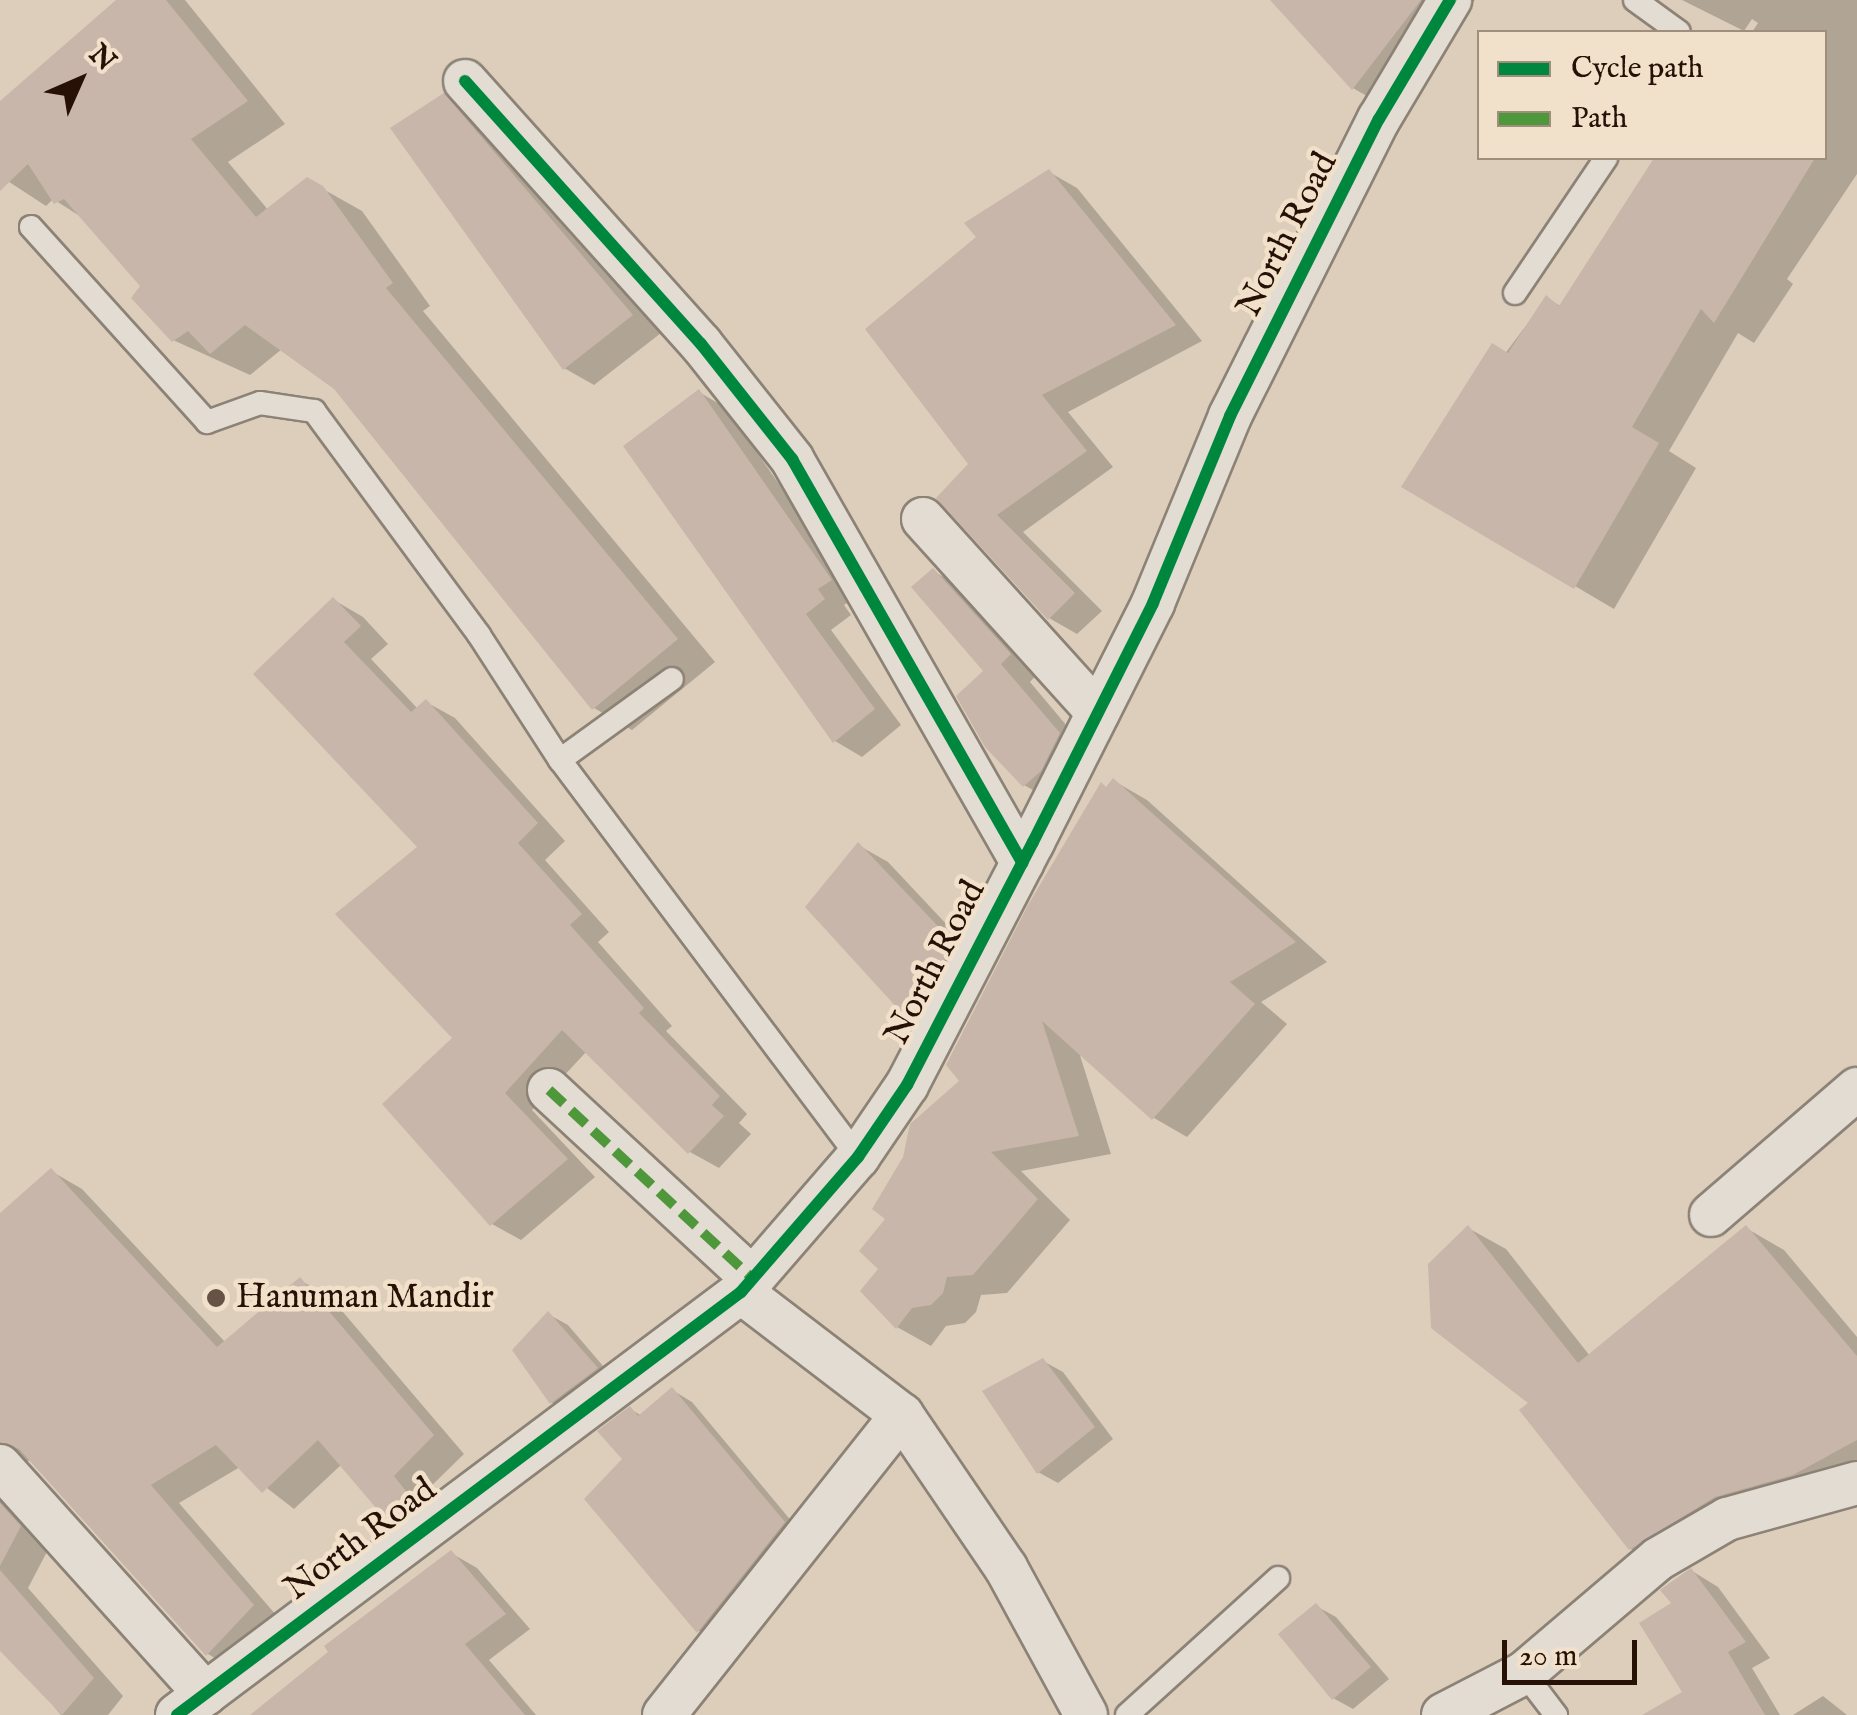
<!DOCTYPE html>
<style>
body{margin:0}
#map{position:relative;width:1857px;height:1715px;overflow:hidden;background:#dccebb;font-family:"IM FELL English",serif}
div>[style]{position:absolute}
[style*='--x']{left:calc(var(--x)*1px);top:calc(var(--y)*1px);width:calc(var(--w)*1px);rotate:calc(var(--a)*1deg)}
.shadow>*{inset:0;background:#0003}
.building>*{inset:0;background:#c7b6a9}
.roads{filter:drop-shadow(2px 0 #8c8276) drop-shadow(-2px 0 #8c8276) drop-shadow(0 2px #8c8276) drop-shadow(0 -2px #8c8276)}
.service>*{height:22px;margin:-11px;padding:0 11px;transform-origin:11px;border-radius:11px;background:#e3dcd3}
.minor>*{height:42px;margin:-21px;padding:0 21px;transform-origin:21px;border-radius:21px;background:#e3dcd3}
.quiet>*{height:10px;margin-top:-5px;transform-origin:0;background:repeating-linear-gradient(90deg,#4e973a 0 20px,transparent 0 30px)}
.cycleway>*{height:12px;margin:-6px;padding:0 6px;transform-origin:6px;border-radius:6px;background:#00873e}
.dots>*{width:28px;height:28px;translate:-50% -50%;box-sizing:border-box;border:5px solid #f1e1ca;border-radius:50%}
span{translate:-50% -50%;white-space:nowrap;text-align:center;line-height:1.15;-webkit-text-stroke:9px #f1e1ca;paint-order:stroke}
.street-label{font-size:35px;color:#271107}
.poi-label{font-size:35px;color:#271107}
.left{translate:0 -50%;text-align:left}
.legend{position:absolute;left:1477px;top:30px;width:350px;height:130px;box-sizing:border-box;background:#f1e1ca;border:2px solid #a08e7c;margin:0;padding:12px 18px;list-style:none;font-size:30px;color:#271107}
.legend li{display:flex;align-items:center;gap:20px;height:50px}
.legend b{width:50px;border:2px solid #a08e7c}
.north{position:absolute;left:30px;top:30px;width:100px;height:100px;-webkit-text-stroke:8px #f1e1ca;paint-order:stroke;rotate:45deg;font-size:28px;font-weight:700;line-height:40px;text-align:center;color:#271107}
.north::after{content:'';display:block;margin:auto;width:35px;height:45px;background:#271107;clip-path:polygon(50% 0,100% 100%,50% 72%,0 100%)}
.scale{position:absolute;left:1502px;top:1640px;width:135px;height:45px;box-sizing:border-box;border:5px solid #271107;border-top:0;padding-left:12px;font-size:30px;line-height:35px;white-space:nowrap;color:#271107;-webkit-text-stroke:8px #f1e1ca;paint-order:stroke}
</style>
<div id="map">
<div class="shadow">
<div style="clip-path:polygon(120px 0,185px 0,285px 124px,228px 162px,269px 211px,307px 180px,362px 211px,430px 306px,423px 311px,715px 662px,632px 730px,594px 708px,336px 387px,282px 349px,250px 375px,173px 340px,143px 286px,86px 220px,53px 199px,46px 206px,0 176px,0 104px)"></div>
<div style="clip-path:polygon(1273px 0,1475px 0,1389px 109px,1353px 88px)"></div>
<div style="clip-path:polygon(1682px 0,1857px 0,1857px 174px,1787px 279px,1793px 284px,1754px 343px,1738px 333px,1669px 451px,1696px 468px,1614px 609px,1405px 486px,1547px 298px,1562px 307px,1656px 158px,1824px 158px,1824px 32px,1752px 32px,1758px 23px,1752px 19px,1744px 31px)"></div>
<div style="clip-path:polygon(444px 96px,474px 114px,661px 333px,594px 385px,564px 368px,394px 129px)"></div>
<div style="clip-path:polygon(1049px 172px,1077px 188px,1202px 341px,1068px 412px,1113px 467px,1023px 532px,1102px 611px,1077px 634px,1049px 618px,939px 498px,972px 464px,979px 238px)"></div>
<div style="clip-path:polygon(699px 392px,726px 408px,857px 596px,844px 605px,851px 615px,831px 630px,901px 725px,862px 757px,835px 741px)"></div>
<div style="clip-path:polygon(933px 571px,963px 588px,1039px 672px,1030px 682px,1088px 751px,1054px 802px,1024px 785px,986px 671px)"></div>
<div style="clip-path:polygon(334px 600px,363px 617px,388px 644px,371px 659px,418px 709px,426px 702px,455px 718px,565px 841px,545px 860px,609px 932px,598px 942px,672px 1026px,666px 1031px,747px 1114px,739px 1123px,751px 1134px,719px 1168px,690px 1152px,587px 1051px,532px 1110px,595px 1177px,521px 1240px,492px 1224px,422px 1066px,456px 1038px,421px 847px,256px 674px)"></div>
<div style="clip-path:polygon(1114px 781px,1147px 800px,1327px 962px,1261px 1002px,1287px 1024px,1187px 1137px,1154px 1118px,1078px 1049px,1111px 1154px,1021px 1171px,1070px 1220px,1007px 1293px,981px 1295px,976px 1312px,965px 1323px,946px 1326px,931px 1346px,897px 1327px,881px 1269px,888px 1219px)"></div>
<div style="clip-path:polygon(858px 845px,888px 862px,981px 961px,942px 1037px,913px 1021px,809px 907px)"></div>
<div style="clip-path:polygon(51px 1171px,82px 1189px,226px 1343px,300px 1280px,331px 1298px,464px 1454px,423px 1494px,438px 1513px,416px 1532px,385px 1514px,342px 1464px,294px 1509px,240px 1467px,179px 1503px,283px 1623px,238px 1672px,208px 1654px,32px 1460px,15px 1464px,50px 1546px,28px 1588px,123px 1696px,108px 1715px,61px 1715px,0 1642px,0 1216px)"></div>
<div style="clip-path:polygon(1468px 1228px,1506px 1249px,1590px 1356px,1746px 1228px,1784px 1250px,1857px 1337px,1857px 1477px,1669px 1570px,1631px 1549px,1532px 1403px)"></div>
<div style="clip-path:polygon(548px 1314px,568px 1325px,615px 1380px,571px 1414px,551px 1402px)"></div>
<div style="clip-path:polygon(1043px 1361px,1063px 1372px,1113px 1439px,1058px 1483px,1038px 1472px)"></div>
<div style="clip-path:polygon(672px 1390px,692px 1402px,803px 1535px,718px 1642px,699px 1631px,588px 1499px,625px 1459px,630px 1409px,642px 1416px)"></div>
<div style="clip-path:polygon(451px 1553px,477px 1568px,530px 1629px,489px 1660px,536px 1715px,255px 1715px)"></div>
<div style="clip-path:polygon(1692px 1571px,1718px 1587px,1770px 1658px,1752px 1668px,1780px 1715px,1688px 1715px,1674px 1603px)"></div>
<div style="clip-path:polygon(1316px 1606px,1336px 1617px,1389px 1679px,1353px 1709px,1333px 1698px)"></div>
<div style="clip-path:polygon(1823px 1696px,1847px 1715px,1793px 1715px)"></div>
</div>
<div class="building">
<div style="clip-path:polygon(116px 0,166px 0,248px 101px,191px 139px,256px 217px,307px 177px,323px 186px,393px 283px,386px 288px,678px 639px,592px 710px,334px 389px,245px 325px,210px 354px,188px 331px,172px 342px,131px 298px,140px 286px,64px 199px,54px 204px,28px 164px,0 191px,0 101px)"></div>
<div style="clip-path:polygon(1270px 0,1421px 0,1352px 90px)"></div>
<div style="clip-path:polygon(444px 93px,633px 315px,563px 370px,390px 128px)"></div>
<div style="clip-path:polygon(1654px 158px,1815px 158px,1714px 323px,1701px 309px,1632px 427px,1659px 443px,1574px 589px,1401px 487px,1492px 343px,1508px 353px,1546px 295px,1559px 306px)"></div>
<div style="clip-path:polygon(1049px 169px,1176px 325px,1042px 395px,1087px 451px,997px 515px,1075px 593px,1048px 620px,936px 498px,968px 464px,865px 329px,976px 237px,964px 223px)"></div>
<div style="clip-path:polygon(699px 389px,832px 580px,818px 589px,825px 599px,806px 614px,875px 709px,833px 743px,623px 446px)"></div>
<div style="clip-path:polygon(933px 568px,1011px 654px,1001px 664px,1060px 733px,1041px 771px,1023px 787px,985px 747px,956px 696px,983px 671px,911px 587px)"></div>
<div style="clip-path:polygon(333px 597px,361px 626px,344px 642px,411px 712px,426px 699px,538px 823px,518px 843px,582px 914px,570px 925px,644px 1008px,639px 1013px,720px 1096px,712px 1105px,724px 1116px,688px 1154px,562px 1030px,505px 1093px,568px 1159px,490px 1226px,382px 1104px,452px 1038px,335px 914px,417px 847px,253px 674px)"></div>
<div style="clip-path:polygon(1113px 778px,1296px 942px,1230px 982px,1255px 1004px,1152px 1120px,1042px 1021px,1079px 1136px,991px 1152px,1038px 1199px,973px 1275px,947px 1277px,943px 1293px,931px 1305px,912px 1308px,896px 1329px,860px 1291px,878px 1269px,859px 1251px,885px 1219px,872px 1209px,903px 1157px,910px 1124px,959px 1081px,946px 1065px,1028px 905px,1101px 782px,1106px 787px)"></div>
<div style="clip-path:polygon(858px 842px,953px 942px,911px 1023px,805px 907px)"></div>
<div style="clip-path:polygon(51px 1168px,217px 1347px,300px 1277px,434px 1435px,394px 1476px,409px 1495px,383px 1516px,318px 1440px,262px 1493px,216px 1445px,151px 1485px,254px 1605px,206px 1656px,19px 1449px,0 1442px,0 1213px)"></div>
<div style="clip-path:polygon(1468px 1225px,1578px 1363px,1746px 1225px,1857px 1356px,1857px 1440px,1793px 1475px,1715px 1497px,1629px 1550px,1519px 1410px,1528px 1403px,1431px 1328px,1428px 1264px)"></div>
<div style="clip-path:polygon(548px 1311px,598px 1368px,550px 1404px,512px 1350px)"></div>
<div style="clip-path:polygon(1043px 1358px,1095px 1427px,1037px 1474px,982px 1391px)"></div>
<div style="clip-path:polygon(672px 1387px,785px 1522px,697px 1633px,584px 1499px,622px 1459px,597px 1431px,630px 1406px,638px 1416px)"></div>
<div style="clip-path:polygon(0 1503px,21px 1526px,0 1566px)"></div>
<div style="clip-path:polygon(451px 1550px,506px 1614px,465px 1644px,525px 1715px,250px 1715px,328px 1652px,324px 1646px)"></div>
<div style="clip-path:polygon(1691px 1568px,1746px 1642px,1728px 1652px,1765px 1715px,1642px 1715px,1682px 1692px,1639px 1623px,1671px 1603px,1660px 1590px)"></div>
<div style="clip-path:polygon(0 1570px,94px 1678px,62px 1715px,0 1651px)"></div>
<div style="clip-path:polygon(1316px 1603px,1371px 1667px,1332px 1700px,1278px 1634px)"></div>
</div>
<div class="roads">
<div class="service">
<div style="--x:1635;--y:0;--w:54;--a:36"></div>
<div style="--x:31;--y:227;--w:263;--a:47.9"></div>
<div style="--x:207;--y:422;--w:56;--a:-19.7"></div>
<div style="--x:260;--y:403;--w:55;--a:8.4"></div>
<div style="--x:314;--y:411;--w:278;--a:53.6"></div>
<div style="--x:479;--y:635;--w:149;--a:57.1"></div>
<div style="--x:560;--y:760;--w:496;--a:53.1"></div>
<div style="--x:1515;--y:293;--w:163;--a:-56"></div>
<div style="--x:560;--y:760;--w:138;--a:-35.9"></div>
<div style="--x:1524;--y:1673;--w:53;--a:52.7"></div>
<div style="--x:1127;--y:1715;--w:204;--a:-42.2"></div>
</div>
<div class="minor">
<div style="--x:465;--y:81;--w:353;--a:48.1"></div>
<div style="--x:701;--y:344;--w:147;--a:51.6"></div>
<div style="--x:792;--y:459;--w:465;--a:60.3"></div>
<div style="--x:923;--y:519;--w:261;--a:47.9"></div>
<div style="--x:549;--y:1090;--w:278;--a:42.8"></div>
<div style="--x:1711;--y:1215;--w:193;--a:-40.8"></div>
<div style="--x:741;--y:1292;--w:203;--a:37.4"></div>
<div style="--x:902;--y:1415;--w:185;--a:55.8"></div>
<div style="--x:1006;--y:1568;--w:167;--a:61.4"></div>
<div style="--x:0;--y:1466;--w:307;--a:48"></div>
<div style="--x:177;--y:1715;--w:705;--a:-36.87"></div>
<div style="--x:741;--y:1292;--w:179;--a:-49.1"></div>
<div style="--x:858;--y:1157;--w:87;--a:-55.8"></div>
<div style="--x:907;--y:1085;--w:274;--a:-62.6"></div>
<div style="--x:1033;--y:842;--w:267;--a:-63.3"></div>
<div style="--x:1153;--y:603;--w:202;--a:-67.6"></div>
<div style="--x:1230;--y:416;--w:332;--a:-63.4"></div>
<div style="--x:1379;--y:119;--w:139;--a:-59.2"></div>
<div style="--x:664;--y:1715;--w:383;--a:-51.6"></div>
<div style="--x:1443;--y:1715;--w:91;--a:-27.4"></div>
<div style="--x:1524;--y:1673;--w:176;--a:-40.4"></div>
<div style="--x:1658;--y:1559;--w:80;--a:-30.1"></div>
<div style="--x:1727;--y:1519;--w:135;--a:-15.5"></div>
</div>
</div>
<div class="quiet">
<div style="--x:549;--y:1090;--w:278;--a:42.8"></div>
</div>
<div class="cycleway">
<div style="--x:465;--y:81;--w:353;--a:48.1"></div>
<div style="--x:701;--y:344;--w:147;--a:51.6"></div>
<div style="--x:792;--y:459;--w:465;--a:60.3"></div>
<div style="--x:177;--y:1715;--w:705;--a:-36.87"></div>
<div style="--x:741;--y:1292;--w:179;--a:-49.1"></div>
<div style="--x:858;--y:1157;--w:87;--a:-55.8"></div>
<div style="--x:907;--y:1085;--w:274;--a:-62.6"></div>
<div style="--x:1033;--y:842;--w:267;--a:-63.3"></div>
<div style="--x:1153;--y:603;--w:202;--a:-67.6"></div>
<div style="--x:1230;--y:416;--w:332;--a:-63.4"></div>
<div style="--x:1379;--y:119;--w:139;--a:-59.2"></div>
</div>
<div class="dots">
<div style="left:216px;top:1298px;background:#665346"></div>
</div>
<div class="street-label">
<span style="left:1288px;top:235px;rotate:-63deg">North Road</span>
<span style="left:936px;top:963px;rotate:-63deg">North Road</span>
<span style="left:361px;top:1540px;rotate:-37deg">North Road</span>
</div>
<div class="poi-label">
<span class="left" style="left:236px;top:1298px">Hanuman Mandir</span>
</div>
<ul class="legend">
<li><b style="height:12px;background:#00873e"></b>Cycle path</li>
<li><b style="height:12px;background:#4e973a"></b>Path</li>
</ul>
<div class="north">N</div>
<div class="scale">20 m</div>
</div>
